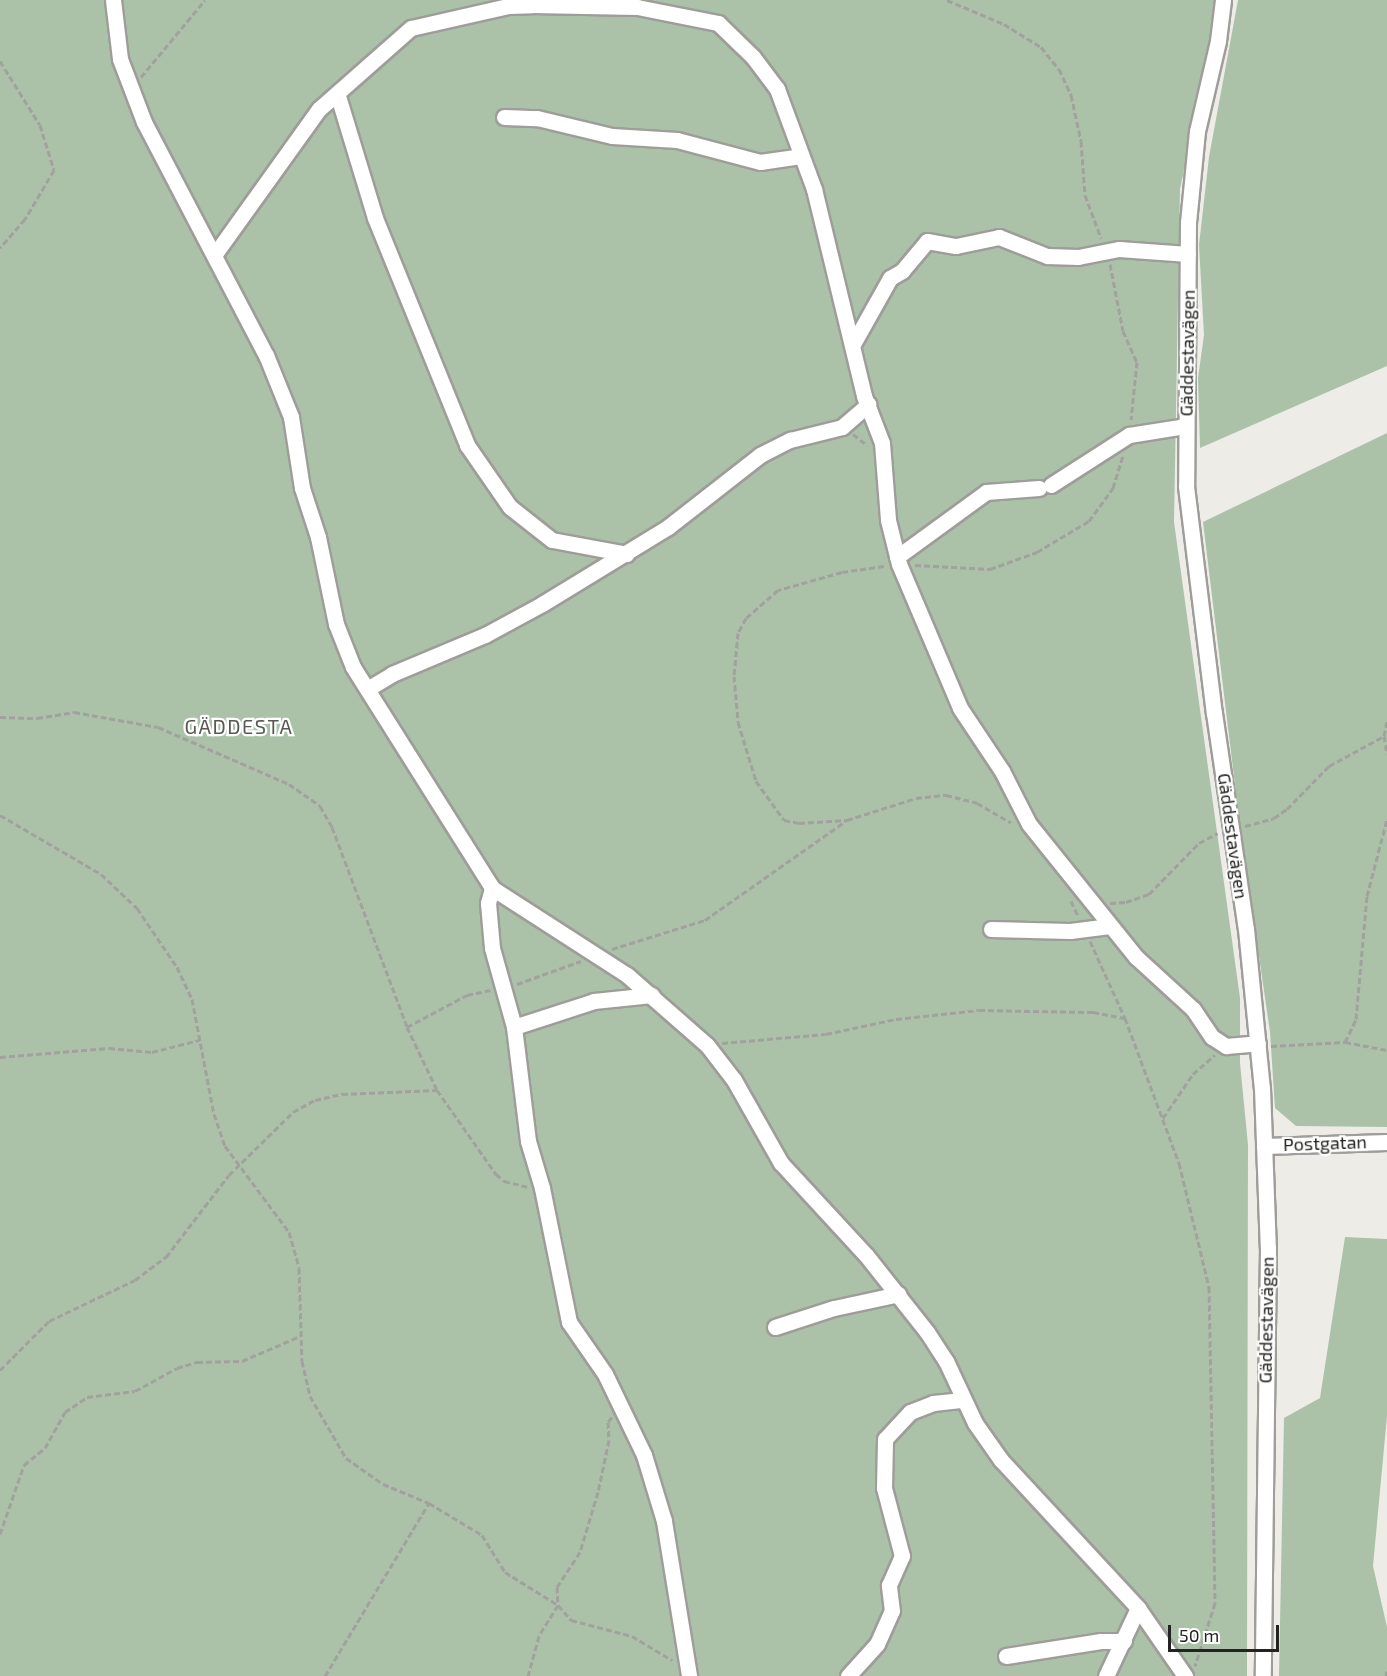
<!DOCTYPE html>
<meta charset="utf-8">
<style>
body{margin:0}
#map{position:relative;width:1387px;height:1676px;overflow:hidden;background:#edece7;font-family:"Exo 2",sans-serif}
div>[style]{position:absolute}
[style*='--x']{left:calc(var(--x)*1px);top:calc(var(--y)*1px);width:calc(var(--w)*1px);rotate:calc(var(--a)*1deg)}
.green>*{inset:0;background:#abc2a9}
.path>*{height:3px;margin-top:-1.5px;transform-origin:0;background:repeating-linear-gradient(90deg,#a1a19d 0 6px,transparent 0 9px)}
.roads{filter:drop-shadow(2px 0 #9e9d99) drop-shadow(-2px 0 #9e9d99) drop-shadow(0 2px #9e9d99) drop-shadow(0 -2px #9e9d99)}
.minor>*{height:15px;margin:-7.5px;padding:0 7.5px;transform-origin:7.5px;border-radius:7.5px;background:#fff}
span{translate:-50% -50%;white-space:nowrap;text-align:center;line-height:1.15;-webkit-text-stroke:4.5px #fff;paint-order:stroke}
.street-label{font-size:18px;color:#232321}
.neighbourhood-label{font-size:20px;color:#595854;letter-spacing:1.5px}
.scale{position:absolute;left:1168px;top:1625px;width:111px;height:27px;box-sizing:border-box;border:3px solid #232321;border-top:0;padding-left:8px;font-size:18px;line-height:21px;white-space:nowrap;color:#232321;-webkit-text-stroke:4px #fff;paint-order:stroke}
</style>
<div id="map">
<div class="green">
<div style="clip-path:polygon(0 0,1216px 0,1212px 39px,1180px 189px,1174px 522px,1240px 998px,1240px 1063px,1248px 1145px,1247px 1676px,0 1676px)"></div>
<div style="clip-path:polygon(1238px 0,1387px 0,1387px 366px,1200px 448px,1198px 378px,1204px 335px,1199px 245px,1209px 157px)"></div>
<div style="clip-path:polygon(1387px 433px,1387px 1127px,1296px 1126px,1275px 1108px,1270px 1032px,1240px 826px,1203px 522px)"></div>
<div style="clip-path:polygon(1345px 1237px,1387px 1239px,1387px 1416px,1373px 1566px,1387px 1627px,1387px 1676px,1279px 1676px,1284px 1418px,1320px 1398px)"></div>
</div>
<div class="path">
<div style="--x:947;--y:0;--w:62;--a:22.8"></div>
<div style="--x:1004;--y:24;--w:44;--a:31.9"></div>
<div style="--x:1041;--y:47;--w:28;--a:51"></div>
<div style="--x:1059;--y:69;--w:29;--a:65"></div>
<div style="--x:1071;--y:95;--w:47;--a:77.7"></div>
<div style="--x:1081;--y:141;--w:54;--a:85.8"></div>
<div style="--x:1085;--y:195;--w:46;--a:69.6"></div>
<div style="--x:0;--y:61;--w:75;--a:58"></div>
<div style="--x:40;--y:125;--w:47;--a:72.7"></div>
<div style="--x:54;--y:170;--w:57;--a:120.6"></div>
<div style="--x:25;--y:219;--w:38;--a:131"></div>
<div style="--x:141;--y:77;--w:100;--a:-50.3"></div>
<div style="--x:1110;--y:264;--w:68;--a:79"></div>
<div style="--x:1123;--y:331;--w:34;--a:66"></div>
<div style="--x:1137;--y:362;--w:58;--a:95.9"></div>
<div style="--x:853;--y:434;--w:18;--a:38"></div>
<div style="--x:915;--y:565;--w:75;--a:3.1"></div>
<div style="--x:990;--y:569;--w:50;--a:-19.9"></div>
<div style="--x:1037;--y:552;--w:61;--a:-30.8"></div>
<div style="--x:1089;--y:521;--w:41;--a:-54"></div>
<div style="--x:1113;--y:488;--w:34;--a:-73"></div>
<div style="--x:884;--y:566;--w:42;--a:171.9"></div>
<div style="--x:842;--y:572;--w:66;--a:164.3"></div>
<div style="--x:778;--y:590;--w:43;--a:138.8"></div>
<div style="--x:746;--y:618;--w:17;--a:118"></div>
<div style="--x:738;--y:633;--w:43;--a:95.3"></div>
<div style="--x:734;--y:676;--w:46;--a:85"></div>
<div style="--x:738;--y:722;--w:62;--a:73"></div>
<div style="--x:756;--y:781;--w:48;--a:54.3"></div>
<div style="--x:784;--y:820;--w:15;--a:11"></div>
<div style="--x:799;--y:823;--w:48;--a:-3.6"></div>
<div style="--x:847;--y:820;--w:72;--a:-17.7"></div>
<div style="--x:916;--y:798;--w:30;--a:-6"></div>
<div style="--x:946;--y:795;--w:32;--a:14"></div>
<div style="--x:977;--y:803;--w:39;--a:30"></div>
<div style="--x:0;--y:717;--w:37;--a:2"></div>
<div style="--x:37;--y:718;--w:37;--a:-9"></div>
<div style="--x:74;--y:712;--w:85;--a:10.1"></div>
<div style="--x:158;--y:727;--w:143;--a:23.5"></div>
<div style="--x:289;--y:784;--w:38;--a:35"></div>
<div style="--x:320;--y:806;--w:24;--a:60"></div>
<div style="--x:332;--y:827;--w:214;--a:69.4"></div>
<div style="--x:407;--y:1027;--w:70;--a:64.5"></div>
<div style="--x:437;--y:1090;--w:103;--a:54.9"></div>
<div style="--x:496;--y:1174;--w:11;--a:41"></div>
<div style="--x:504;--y:1181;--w:25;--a:14"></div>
<div style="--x:1384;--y:736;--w:18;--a:81"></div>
<div style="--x:0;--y:815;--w:117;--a:30.3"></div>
<div style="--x:101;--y:874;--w:50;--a:43.4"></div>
<div style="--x:137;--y:908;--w:71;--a:55.9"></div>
<div style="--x:177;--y:967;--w:35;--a:65"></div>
<div style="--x:192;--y:999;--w:117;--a:79.2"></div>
<div style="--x:214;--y:1114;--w:34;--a:71"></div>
<div style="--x:225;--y:1146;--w:107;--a:53.3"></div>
<div style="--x:289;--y:1232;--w:37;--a:74"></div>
<div style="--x:299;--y:1268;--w:93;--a:88.2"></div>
<div style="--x:302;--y:1361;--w:36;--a:77"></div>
<div style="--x:310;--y:1396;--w:72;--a:59.9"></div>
<div style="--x:346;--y:1458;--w:45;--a:35.1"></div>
<div style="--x:383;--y:1484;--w:50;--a:22.4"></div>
<div style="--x:429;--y:1503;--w:62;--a:31.1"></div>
<div style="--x:482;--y:1535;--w:44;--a:58.1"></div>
<div style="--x:505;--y:1572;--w:62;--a:31.9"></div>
<div style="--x:558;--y:1605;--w:36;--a:122"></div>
<div style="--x:539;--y:1636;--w:41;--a:105.4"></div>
<div style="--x:1245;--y:826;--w:30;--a:-15"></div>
<div style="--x:1274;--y:818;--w:16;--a:-35"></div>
<div style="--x:1287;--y:809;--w:60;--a:-45.7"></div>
<div style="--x:1329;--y:766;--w:63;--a:-28.6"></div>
<div style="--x:1384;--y:736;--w:15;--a:-79"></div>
<div style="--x:1071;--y:901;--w:17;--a:65"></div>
<div style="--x:1110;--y:903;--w:16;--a:-4"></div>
<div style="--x:1126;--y:902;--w:24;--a:-19"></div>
<div style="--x:1149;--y:894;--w:71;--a:-45.6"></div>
<div style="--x:1199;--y:843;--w:21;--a:-28"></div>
<div style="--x:1090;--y:941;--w:85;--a:65.6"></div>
<div style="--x:1125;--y:1018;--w:155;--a:69.6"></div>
<div style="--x:1179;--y:1163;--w:128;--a:76.4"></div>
<div style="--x:1209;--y:1287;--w:316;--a:88.9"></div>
<div style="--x:1215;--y:1603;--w:66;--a:107.6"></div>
<div style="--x:612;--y:949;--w:97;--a:-17.3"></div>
<div style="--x:705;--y:920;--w:172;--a:-35.1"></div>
<div style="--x:517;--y:984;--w:68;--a:-19.8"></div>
<div style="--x:407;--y:1027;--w:68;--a:-28.1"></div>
<div style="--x:467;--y:995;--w:24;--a:-12"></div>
<div style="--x:1345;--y:1042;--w:25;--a:-64"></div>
<div style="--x:1356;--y:1019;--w:123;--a:-84.9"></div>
<div style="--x:1367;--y:896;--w:80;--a:-75.4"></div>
<div style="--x:722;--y:1043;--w:104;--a:-4.9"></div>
<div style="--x:826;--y:1034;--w:72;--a:-12.1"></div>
<div style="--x:896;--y:1019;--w:83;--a:-6.2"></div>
<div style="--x:979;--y:1010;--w:114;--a:1"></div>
<div style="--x:1093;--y:1012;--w:33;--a:11"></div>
<div style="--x:1271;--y:1046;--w:74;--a:-3.1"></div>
<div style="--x:1345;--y:1042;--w:43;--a:10.8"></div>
<div style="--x:0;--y:1057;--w:109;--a:-4.7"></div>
<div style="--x:109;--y:1048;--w:43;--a:5.3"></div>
<div style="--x:152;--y:1052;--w:49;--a:-14.3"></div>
<div style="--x:1163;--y:1118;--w:53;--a:-55.7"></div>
<div style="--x:1193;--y:1074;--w:29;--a:-41"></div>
<div style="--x:0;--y:1370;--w:69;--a:-45"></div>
<div style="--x:49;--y:1321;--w:95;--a:-25.5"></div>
<div style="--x:135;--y:1280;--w:39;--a:-37"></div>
<div style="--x:166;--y:1257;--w:103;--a:-52.5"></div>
<div style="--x:229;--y:1175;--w:90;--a:-44.5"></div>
<div style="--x:293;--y:1112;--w:25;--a:-29"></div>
<div style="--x:315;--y:1100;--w:28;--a:-13"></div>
<div style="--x:342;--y:1094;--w:95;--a:-2.4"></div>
<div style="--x:612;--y:1417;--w:6;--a:129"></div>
<div style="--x:608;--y:1422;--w:18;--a:87"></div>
<div style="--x:609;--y:1440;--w:53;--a:101.9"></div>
<div style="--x:598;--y:1492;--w:63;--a:106.7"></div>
<div style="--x:580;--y:1552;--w:42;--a:123.3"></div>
<div style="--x:557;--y:1587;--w:18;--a:87"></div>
<div style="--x:558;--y:1605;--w:20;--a:49"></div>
<div style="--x:571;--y:1620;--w:63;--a:14.7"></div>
<div style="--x:632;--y:1636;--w:47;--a:31"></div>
<div style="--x:0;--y:1534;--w:73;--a:-70.8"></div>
<div style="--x:24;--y:1465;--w:27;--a:-39"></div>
<div style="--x:45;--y:1448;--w:41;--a:-60.9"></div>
<div style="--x:65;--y:1412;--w:27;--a:-34"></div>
<div style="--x:87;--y:1397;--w:48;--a:-7.1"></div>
<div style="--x:135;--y:1391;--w:48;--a:-28.7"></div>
<div style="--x:177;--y:1368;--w:21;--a:-17"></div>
<div style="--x:197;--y:1362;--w:45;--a:-1.3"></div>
<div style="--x:242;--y:1361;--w:63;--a:-23.3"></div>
<div style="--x:325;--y:1676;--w:202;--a:-59"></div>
<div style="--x:1386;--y:1676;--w:5;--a:-79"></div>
</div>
<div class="roads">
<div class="minor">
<div style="--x:113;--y:0;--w:59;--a:83.2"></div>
<div style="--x:120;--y:59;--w:67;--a:69.1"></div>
<div style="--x:144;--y:122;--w:263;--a:62.4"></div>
<div style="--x:266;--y:355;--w:67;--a:68"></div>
<div style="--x:291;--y:417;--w:72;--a:81.2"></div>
<div style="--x:302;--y:488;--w:52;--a:71.9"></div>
<div style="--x:318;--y:537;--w:89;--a:78.3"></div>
<div style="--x:336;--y:624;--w:46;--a:68.4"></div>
<div style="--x:353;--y:667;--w:261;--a:57.8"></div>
<div style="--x:492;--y:888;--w:161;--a:32.8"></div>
<div style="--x:627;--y:975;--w:106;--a:41.2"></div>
<div style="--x:707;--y:1045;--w:44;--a:52.4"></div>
<div style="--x:734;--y:1080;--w:95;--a:60.5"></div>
<div style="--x:781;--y:1163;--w:125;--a:47.3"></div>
<div style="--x:866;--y:1255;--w:98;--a:51.6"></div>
<div style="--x:927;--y:1332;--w:35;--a:57"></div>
<div style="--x:946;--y:1361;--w:68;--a:64.9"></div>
<div style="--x:975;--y:1423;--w:45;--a:54.9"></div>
<div style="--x:1001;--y:1460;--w:202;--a:47.2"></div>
<div style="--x:1138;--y:1608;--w:83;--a:55.3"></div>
<div style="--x:1223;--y:0;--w:41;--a:97"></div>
<div style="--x:1218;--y:41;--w:92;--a:103.1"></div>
<div style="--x:1197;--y:131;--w:91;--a:95.6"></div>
<div style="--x:1188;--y:222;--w:264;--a:90.4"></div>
<div style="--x:1186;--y:486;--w:229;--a:83"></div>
<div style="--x:1214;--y:713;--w:218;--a:81.6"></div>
<div style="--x:1246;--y:929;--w:160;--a:84.3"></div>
<div style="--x:1262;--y:1088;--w:160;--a:87.9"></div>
<div style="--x:1268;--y:1248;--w:428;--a:90.7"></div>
<div style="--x:338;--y:96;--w:127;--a:73.1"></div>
<div style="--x:375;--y:218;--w:245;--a:67.9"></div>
<div style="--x:467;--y:445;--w:75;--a:55.3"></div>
<div style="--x:510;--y:507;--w:53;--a:38.2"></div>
<div style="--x:552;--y:540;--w:76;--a:10.6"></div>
<div style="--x:504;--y:117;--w:33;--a:2"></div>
<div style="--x:537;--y:118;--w:77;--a:13.5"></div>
<div style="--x:612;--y:136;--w:65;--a:3.5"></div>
<div style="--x:677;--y:140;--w:86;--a:14.8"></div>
<div style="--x:760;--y:162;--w:41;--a:-8.3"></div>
<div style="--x:215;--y:254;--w:178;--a:-54.4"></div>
<div style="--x:319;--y:109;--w:123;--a:-41.4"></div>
<div style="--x:411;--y:28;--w:99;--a:-12.8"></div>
<div style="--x:508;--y:6;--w:24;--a:-2"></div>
<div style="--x:532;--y:5;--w:105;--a:1.1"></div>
<div style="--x:637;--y:7;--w:83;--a:11.2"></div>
<div style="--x:718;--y:23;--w:49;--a:44.2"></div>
<div style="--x:753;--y:57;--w:40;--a:53"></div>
<div style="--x:777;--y:89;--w:107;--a:69.7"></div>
<div style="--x:814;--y:189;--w:213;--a:76.4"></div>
<div style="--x:864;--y:396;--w:50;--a:69"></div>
<div style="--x:882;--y:443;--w:77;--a:85.5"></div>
<div style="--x:888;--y:520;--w:45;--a:76"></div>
<div style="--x:899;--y:564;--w:156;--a:67"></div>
<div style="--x:960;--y:708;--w:76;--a:56.3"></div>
<div style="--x:1002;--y:771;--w:59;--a:63"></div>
<div style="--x:1029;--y:824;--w:171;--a:51.2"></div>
<div style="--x:1136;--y:957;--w:77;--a:42.4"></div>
<div style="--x:1193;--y:1009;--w:34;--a:56"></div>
<div style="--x:1212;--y:1037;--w:17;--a:33"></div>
<div style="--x:1226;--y:1046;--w:32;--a:-5"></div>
<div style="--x:853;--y:344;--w:76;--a:-60.7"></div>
<div style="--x:890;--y:278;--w:14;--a:-30"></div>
<div style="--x:902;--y:271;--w:39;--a:-50"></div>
<div style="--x:927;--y:241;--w:29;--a:10"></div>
<div style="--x:956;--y:246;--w:44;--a:-11.8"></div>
<div style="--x:999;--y:237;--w:52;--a:21.6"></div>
<div style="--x:1047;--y:256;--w:31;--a:2"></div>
<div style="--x:1078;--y:257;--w:42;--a:-11"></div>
<div style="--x:1119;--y:249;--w:69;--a:4.1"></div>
<div style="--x:1051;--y:485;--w:93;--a:-32.7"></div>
<div style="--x:1129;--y:435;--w:58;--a:-9"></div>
<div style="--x:897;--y:557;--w:110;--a:-36.1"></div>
<div style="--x:986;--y:492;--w:53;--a:-4.3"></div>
<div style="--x:369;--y:688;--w:27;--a:-31"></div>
<div style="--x:392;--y:674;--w:101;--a:-22.8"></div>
<div style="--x:485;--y:635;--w:65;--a:-28.5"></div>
<div style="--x:542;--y:604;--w:148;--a:-31.4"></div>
<div style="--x:668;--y:527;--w:117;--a:-38"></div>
<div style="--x:760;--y:455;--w:34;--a:-27"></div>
<div style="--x:790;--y:440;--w:54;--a:-14"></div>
<div style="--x:842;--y:427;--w:35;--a:-41"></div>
<div style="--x:492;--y:888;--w:16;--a:105"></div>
<div style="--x:488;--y:903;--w:45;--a:84.9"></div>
<div style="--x:492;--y:948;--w:82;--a:74.4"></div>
<div style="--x:514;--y:1027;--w:115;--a:83"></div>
<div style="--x:528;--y:1141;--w:49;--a:73.4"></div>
<div style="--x:542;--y:1188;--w:137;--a:78.6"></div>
<div style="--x:569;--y:1322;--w:63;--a:55.3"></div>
<div style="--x:605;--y:1374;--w:90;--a:64.3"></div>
<div style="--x:644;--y:1455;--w:69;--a:73.1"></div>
<div style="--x:664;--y:1521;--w:157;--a:80.8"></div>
<div style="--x:991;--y:929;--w:79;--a:1.5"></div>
<div style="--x:1070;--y:931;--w:40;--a:-7.1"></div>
<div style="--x:514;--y:1027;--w:84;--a:-18"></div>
<div style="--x:594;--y:1001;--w:58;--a:-5.9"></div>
<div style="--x:1264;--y:1146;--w:123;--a:-1.9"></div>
<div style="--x:775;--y:1327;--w:62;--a:-17.9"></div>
<div style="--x:834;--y:1308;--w:66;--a:-12.2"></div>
<div style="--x:1006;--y:1656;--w:96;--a:-9"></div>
<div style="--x:1101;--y:1641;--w:23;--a:0"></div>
<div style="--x:848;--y:1676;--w:43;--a:-47.8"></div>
<div style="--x:877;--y:1644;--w:36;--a:-66"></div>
<div style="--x:892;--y:1611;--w:26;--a:-97"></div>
<div style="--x:889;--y:1585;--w:32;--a:-66"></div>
<div style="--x:902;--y:1556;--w:70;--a:-104.8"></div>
<div style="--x:884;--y:1488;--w:49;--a:-88.8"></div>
<div style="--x:885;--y:1439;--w:37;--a:-47"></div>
<div style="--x:910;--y:1412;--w:25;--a:-21"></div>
<div style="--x:933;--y:1403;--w:30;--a:-6"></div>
<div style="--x:1106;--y:1676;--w:75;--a:-64.8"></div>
</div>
</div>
<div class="street-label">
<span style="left:1187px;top:353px;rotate:-89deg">Gäddestavägen</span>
<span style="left:1233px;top:836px;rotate:82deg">Gäddestavägen</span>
<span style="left:1325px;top:1143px;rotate:-2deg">Postgatan</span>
<span style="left:1266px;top:1320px;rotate:-89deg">Gäddestavägen</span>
</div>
<div class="neighbourhood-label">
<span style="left:239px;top:726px">GÄDDESTA</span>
</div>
<div class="scale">50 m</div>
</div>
